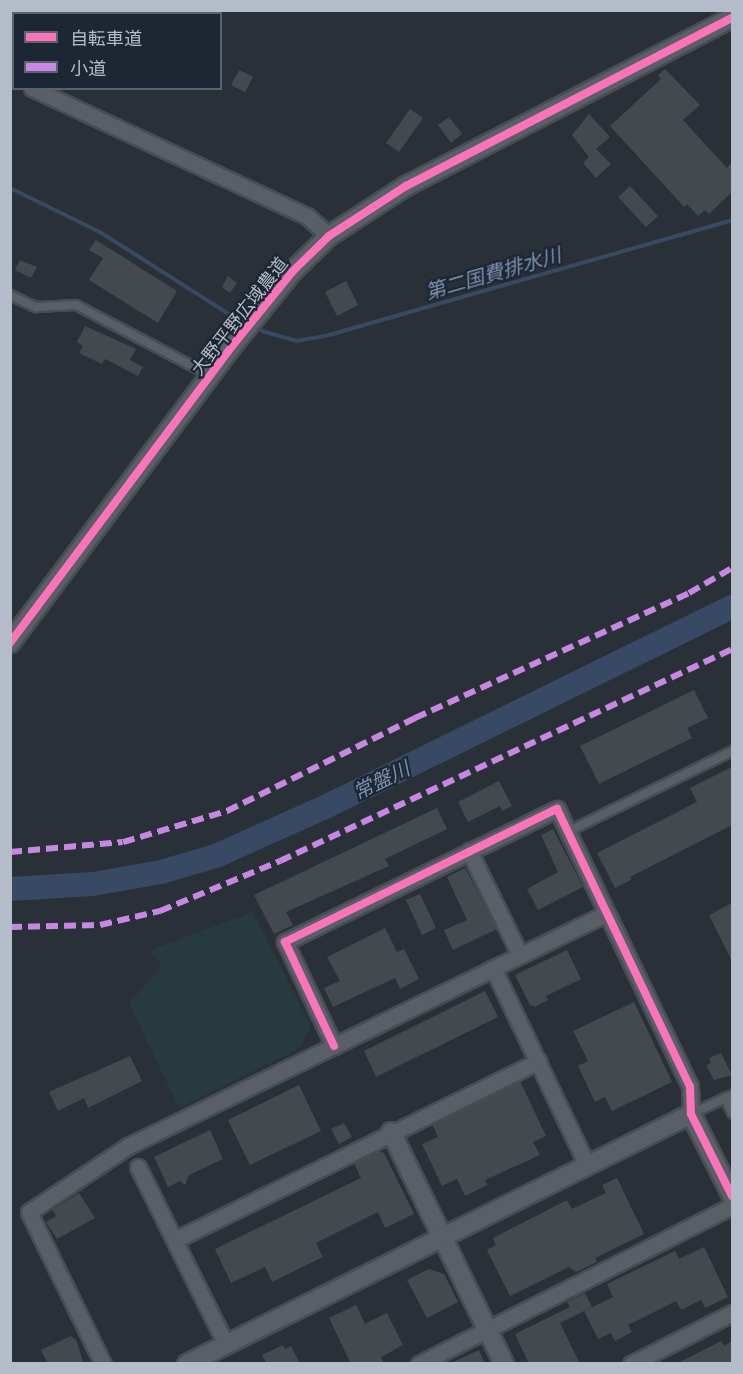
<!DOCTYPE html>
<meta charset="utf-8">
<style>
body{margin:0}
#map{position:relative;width:743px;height:1374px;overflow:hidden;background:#2a3038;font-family:Barlow,"Noto Sans JP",sans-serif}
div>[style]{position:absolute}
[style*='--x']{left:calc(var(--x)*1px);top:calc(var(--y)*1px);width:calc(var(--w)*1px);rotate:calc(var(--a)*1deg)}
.green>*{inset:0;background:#273a3e}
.stream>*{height:4px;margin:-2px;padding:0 2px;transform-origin:2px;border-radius:2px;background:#384963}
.river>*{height:24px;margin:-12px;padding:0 12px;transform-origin:12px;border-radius:12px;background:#384963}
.building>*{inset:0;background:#444950}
.roads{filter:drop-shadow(2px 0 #484c53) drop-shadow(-2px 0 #484c53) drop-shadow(0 2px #484c53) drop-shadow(0 -2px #484c53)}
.service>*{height:8px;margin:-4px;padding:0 4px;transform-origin:4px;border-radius:4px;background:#5a5e66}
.minor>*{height:15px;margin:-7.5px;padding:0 7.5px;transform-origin:7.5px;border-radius:7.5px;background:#5a5e66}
.tertiary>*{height:18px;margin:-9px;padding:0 9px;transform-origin:9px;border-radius:9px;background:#5a5e66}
.quiet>*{height:6px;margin-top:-3px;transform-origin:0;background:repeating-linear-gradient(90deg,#c787e3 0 12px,transparent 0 18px)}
.cycleway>*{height:8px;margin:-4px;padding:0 4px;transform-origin:4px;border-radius:4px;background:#fb73b8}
span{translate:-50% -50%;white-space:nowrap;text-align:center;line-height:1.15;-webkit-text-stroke:4.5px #1d2633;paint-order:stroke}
.street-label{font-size:18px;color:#b4bcc9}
.water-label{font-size:20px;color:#7c92b1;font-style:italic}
.frame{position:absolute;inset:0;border:12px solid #b4bcc9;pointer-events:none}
.legend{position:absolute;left:12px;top:12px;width:210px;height:78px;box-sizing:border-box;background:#1d2633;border:2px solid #59626f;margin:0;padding:8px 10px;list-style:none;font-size:18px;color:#b4bcc9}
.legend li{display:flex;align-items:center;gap:12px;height:30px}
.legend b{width:30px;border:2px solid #59626f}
</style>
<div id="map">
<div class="green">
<div style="clip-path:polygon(10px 11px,11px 10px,82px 11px,14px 14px,13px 55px)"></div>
<div style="clip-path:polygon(253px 912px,311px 1026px,300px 1048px,179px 1108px,129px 1003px,159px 970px,160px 963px,150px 950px)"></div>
</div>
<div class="stream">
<div style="--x:10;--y:188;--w:100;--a:26.1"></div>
<div style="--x:100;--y:232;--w:164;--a:32.5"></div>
<div style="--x:262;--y:331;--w:35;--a:16"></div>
<div style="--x:296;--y:341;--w:34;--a:-10"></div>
<div style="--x:329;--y:335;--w:419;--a:-15.9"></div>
</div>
<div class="river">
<div style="--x:10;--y:889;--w:83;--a:-3.4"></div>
<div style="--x:93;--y:884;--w:69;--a:-10"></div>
<div style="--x:161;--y:872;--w:57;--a:-16.2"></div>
<div style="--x:216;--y:856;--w:120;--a:-24.2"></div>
<div style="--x:325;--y:807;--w:453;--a:-26.2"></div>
</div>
<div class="building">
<div style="clip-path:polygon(665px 69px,700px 105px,683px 120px,727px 168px,732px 162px,732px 192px,709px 214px,705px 210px,698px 216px,687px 204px,684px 207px,610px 126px,661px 79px,658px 75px)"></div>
<div style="clip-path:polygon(239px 70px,253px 77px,245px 92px,231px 85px)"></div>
<div style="clip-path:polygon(410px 109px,423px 118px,399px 152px,386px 143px)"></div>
<div style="clip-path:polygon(589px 114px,610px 137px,596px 149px,611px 164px,596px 178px,583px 163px,589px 157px,572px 135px)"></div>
<div style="clip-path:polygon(449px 117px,462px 134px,451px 143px,438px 125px)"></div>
<div style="clip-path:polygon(630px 186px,658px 216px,646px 227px,618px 197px)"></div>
<div style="clip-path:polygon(96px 240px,177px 291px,158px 323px,89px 280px,103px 258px,89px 250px)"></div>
<div style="clip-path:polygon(20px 260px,37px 267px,31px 278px,15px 270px)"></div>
<div style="clip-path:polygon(228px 276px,237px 283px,230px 293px,222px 287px)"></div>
<div style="clip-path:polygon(346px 281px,358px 305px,337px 316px,325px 292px)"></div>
<div style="clip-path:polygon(85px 326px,136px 349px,130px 360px,143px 367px,138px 376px,105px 359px,102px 364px,79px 353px,83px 346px,77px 342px)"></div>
<div style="clip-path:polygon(694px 690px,708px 718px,687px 728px,692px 738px,599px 784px,580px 746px)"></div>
<div style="clip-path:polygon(732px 767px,732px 825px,630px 877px,631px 880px,615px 888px,597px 853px,697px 802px,690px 788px)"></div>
<div style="clip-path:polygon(499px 781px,512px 806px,502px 811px,500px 806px,468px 822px,458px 802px)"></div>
<div style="clip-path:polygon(437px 808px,447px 829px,385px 859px,389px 866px,286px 912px,293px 925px,274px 934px,254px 895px)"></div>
<div style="clip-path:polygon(553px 829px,583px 887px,538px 910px,527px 889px,558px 872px,541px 835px)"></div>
<div style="clip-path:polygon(465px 868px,497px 929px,453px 950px,444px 930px,467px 920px,447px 877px)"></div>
<div style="clip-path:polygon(420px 894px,436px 928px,422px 935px,406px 900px)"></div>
<div style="clip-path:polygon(732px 903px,732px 961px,709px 915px)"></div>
<div style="clip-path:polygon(385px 928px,397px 952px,404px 949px,419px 979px,400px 989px,395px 978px,333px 1007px,324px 988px,340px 981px,327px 957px)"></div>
<div style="clip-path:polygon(567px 950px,581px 979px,546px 996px,548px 1000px,535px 1007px,530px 1005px,515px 975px)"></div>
<div style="clip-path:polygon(485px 991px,498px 1017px,376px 1077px,364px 1051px)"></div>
<div style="clip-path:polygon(634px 1002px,672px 1082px,612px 1111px,605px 1097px,595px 1102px,578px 1066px,588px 1061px,573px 1031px)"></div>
<div style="clip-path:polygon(721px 1053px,732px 1075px,714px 1080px,706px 1065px,711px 1063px,709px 1058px)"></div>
<div style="clip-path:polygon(130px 1056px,142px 1081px,88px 1108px,84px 1098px,58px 1111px,49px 1092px)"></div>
<div style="clip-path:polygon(520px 1081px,546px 1136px,533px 1142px,540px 1155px,485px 1180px,487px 1185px,465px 1196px,457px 1179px,442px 1186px,422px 1144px,438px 1137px,432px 1124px)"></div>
<div style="clip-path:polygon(299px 1085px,321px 1131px,250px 1165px,228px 1120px)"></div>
<div style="clip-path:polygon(344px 1123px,352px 1137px,339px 1144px,331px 1129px)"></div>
<div style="clip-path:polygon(210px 1130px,223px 1159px,189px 1175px,185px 1185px,180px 1181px,168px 1187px,154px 1157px)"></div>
<div style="clip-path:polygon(378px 1151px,384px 1153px,414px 1214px,385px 1228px,378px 1212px,316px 1243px,323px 1257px,272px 1282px,265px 1267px,231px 1283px,215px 1249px,361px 1178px,354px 1163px)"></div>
<div style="clip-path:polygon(617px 1178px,644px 1234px,595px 1258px,597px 1262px,576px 1272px,569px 1267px,510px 1296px,487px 1250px,496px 1245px,493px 1238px,567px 1200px,572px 1209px,606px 1193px,602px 1185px)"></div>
<div style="clip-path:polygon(79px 1193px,95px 1218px,57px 1239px,46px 1222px,56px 1216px,52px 1210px)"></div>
<div style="clip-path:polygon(704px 1247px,728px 1297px,705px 1308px,701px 1300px,681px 1310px,676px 1301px,628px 1325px,632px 1332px,615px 1341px,611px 1333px,598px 1339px,584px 1311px,613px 1297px,607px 1284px,675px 1251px,679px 1259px)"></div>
<div style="clip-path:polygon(429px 1269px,444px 1274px,458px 1302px,427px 1318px,407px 1280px)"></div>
<div style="clip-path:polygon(585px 1293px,592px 1307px,560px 1323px,580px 1364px,529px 1364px,515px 1334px,570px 1307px,567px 1302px)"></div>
<div style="clip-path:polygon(356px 1305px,365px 1324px,387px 1313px,403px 1345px,381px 1357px,384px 1364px,351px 1364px,329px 1318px)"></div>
<div style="clip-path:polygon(71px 1336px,76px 1340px,84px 1364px,48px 1364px,41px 1350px)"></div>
<div style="clip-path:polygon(721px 1341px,724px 1346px,732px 1341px,732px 1364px,676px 1364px)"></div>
<div style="clip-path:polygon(283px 1345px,285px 1349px,291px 1346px,300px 1364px,267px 1364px,262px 1355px)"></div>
<div style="clip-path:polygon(479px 1350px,485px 1364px,449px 1364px)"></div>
</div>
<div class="roads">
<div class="service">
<div style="--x:10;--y:295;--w:29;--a:25"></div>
<div style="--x:36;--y:307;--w:40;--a:-2.9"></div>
<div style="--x:76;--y:305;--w:153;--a:27.7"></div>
<div style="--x:567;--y:832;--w:184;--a:-26.1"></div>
<div style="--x:725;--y:1098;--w:17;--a:65"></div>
<div style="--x:691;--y:1114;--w:45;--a:-24.9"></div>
</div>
<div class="minor">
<div style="--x:10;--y:78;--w:4;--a:27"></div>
<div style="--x:32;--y:88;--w:303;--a:25"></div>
<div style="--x:307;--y:216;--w:30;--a:42"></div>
<div style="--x:469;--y:851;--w:116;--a:63.9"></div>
<div style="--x:493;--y:968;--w:218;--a:64.5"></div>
<div style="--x:334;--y:1046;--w:115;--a:-115.2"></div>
<div style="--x:285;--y:942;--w:303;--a:-26.1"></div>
<div style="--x:557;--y:809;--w:307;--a:64.4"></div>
<div style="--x:690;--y:1086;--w:28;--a:88"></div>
<div style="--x:138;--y:1167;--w:198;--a:63.6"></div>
<div style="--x:175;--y:1240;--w:405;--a:-26.2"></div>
<div style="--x:103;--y:1364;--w:169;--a:-116"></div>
<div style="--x:29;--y:1212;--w:119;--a:-33.7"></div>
<div style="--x:128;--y:1146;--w:530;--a:-25.94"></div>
<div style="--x:419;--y:1364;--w:351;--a:-26.8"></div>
<div style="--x:631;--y:1364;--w:113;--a:-26.8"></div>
</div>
<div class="tertiary">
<div style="--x:10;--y:643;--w:372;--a:-53.2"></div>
<div style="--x:233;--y:345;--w:95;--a:-51"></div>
<div style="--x:293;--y:271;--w:50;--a:-44.2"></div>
<div style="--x:329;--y:236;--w:92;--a:-33"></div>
<div style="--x:406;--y:186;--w:367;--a:-27.3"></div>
<div style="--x:391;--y:1132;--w:258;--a:64"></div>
<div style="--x:187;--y:1364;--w:563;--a:-26.38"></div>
<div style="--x:691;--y:1114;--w:92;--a:63.4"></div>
</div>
</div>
<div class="quiet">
<div style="--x:10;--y:852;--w:113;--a:-5.1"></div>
<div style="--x:123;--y:842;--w:109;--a:-16.6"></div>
<div style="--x:227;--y:811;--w:210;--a:-26.3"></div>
<div style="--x:415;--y:718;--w:301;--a:-24.5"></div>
<div style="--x:689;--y:593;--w:50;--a:-30.2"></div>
<div style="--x:10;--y:927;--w:90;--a:-1.3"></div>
<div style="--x:100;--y:925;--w:62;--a:-13.1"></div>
<div style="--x:160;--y:911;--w:130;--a:-22.6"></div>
<div style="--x:280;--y:861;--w:499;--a:-25.1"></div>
</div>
<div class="cycleway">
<div style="--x:10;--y:643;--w:372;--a:-53.2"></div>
<div style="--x:233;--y:345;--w:95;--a:-51"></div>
<div style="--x:293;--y:271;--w:50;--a:-44.2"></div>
<div style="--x:329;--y:236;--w:92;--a:-33"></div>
<div style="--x:406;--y:186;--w:367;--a:-27.3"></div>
<div style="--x:334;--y:1046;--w:115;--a:-115.2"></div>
<div style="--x:285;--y:942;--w:303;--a:-26.1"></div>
<div style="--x:557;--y:809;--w:307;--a:64.4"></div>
<div style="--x:690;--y:1086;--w:28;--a:88"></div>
<div style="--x:691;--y:1114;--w:92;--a:63.4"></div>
</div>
<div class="street-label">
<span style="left:239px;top:316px;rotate:-52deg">大野平野広域農道</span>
</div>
<div class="water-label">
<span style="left:493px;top:273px;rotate:-16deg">第二国費排水川</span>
<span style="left:381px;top:780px;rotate:-26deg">常盤川</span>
</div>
<div class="frame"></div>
<ul class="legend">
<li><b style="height:8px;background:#fb73b8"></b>自転車道</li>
<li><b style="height:8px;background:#c787e3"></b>小道</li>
</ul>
</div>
